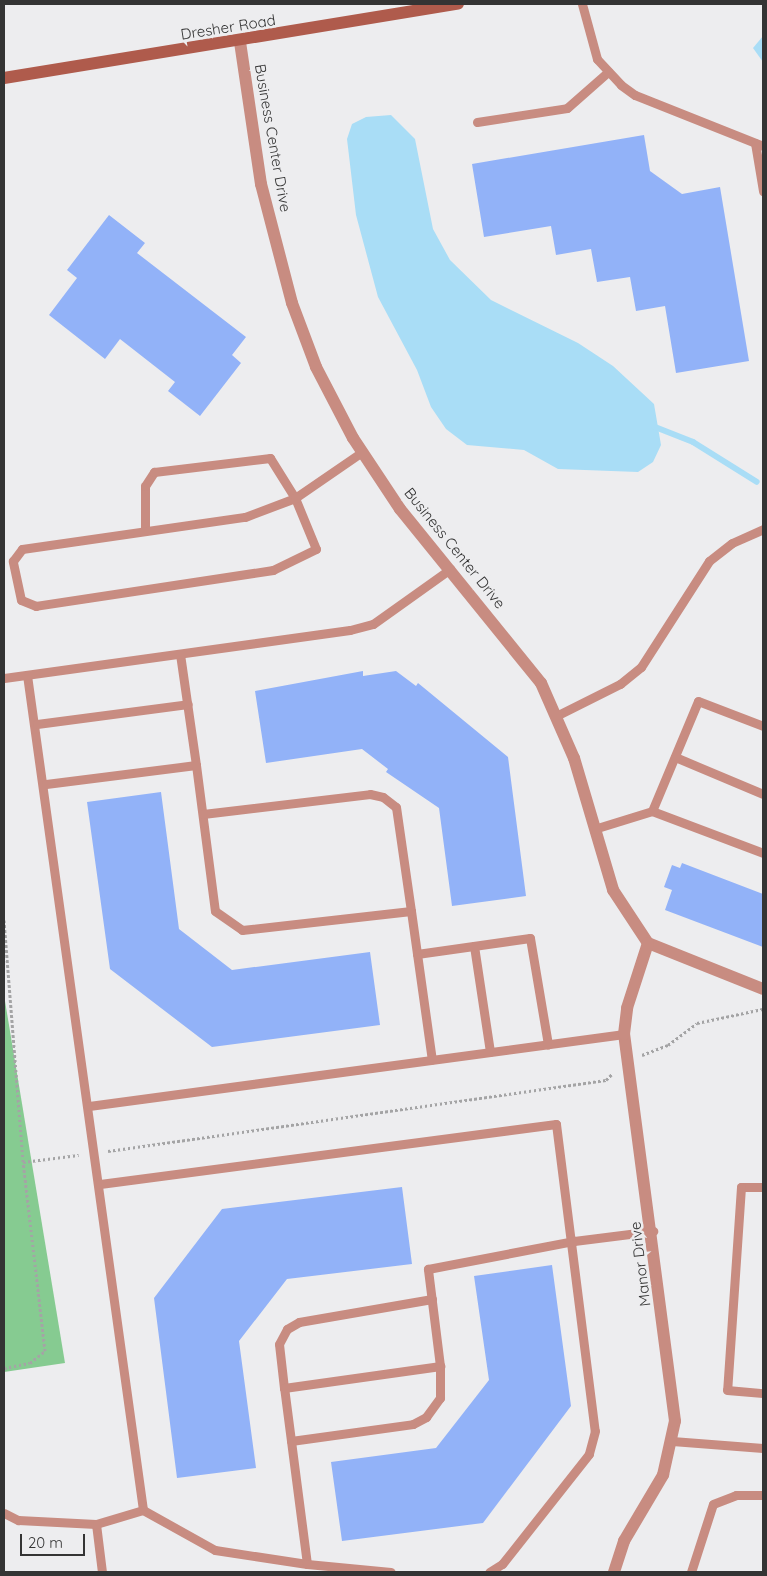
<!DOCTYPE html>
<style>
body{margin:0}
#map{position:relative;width:767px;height:1576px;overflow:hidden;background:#ededef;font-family:Quicksand,sans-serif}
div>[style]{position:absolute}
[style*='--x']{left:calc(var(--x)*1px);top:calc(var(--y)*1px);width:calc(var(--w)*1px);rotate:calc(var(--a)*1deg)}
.forest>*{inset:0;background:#86cb91}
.water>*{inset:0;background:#a9ddf6}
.stream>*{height:6px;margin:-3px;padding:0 3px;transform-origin:3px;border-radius:3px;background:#a9ddf6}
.building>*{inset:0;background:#92b2f8}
.path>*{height:3px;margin-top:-1.5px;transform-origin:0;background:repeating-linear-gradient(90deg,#a4a4a5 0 2.5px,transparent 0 5px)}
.lane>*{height:9px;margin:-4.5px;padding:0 4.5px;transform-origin:4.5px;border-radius:4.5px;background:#c88c81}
.street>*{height:12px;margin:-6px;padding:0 6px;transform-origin:6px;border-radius:6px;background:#c88c81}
.secondary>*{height:12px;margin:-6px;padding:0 6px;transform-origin:6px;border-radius:6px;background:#af5b4c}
span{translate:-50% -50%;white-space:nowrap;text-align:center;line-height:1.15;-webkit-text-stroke:5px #ededef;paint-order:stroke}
.street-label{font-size:15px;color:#343434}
.frame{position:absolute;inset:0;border:5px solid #343434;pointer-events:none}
.scale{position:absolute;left:20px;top:1534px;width:65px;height:22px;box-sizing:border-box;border:2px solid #343434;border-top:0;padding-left:6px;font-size:15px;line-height:18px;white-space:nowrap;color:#343434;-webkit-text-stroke:4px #ededef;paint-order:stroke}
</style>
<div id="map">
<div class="forest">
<div style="clip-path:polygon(4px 995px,65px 1363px,4px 1372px)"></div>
</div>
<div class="water">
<div style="clip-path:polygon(763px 36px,763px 62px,753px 48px)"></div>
<div style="clip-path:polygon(391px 115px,415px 139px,433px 229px,450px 260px,491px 300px,578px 343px,613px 366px,654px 404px,661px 445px,653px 462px,638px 472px,558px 469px,524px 450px,467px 445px,446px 429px,431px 407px,417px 370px,378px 297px,356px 215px,347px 139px,352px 124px,366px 117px)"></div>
</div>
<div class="stream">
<div style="--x:655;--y:427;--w:41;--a:21.5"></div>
<div style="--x:693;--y:442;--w:75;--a:32"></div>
</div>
<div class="building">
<div style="clip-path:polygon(644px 135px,650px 171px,682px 194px,720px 187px,749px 361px,676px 373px,665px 306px,636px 311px,630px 277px,597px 282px,591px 249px,556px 255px,551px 226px,484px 237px,472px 164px)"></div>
<div style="clip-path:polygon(109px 215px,145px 243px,137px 253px,246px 337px,232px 355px,241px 363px,200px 416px,168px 391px,175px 382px,120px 339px,105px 359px,49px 315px,77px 278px,67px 270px)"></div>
<div style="clip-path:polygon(363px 671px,363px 676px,396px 671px,416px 686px,418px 683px,508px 757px,526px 896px,452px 906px,439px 808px,386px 772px,388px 769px,362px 749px,266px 763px,255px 691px)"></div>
<div style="clip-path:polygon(161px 792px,179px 929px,232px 970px,370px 952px,380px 1025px,212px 1047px,110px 969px,87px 802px)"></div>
<div style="clip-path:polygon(682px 863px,763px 894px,763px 947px,665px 910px,672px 890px,664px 887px,672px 865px,680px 868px)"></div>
<div style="clip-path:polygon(402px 1187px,412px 1264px,287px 1279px,239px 1341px,256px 1468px,177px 1478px,154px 1298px,222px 1209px)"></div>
<div style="clip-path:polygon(552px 1265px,571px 1406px,483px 1523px,342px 1541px,331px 1462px,436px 1448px,489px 1380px,474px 1276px)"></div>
</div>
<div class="path">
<div style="--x:4;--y:920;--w:243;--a:85.5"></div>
<div style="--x:23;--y:1162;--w:56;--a:-7.1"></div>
<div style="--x:642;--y:1055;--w:28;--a:-21"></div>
<div style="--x:668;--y:1045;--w:36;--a:-37"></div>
<div style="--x:697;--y:1023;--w:67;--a:-12"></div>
<div style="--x:108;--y:1151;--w:503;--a:-8.11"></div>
<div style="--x:606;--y:1080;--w:8;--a:-45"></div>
<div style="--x:4;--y:1368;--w:26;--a:-11"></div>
<div style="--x:30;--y:1363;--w:19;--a:-39"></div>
<div style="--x:45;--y:1351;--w:190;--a:-96.6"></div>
</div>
<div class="lane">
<div style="--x:582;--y:4;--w:57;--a:74.7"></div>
<div style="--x:597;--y:59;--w:35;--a:47"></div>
<div style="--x:621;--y:85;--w:17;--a:36"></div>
<div style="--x:635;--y:95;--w:138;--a:21.7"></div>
<div style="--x:477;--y:122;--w:91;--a:-8.8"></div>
<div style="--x:567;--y:108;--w:55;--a:-41.3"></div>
<div style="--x:755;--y:143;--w:49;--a:80.5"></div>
<div style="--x:145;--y:531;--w:45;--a:-90"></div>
<div style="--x:145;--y:486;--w:17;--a:-57"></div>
<div style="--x:154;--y:472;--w:117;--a:-6.9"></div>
<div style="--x:270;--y:458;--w:47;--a:58"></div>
<div style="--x:295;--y:498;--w:55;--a:67.6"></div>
<div style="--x:316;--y:549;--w:48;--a:154"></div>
<div style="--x:273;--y:570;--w:240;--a:171.4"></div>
<div style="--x:36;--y:606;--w:16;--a:-158"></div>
<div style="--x:21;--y:600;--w:40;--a:-102"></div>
<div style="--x:13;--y:561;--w:15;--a:-53"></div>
<div style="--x:22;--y:549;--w:225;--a:-8.2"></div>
<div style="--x:245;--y:517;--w:53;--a:-20.8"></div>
<div style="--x:295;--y:498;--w:81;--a:-34.5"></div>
<div style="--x:180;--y:654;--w:112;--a:81.8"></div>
<div style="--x:27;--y:675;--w:843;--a:82.09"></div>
<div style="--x:143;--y:1510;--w:49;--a:163.4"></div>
<div style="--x:96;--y:1524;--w:48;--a:82.9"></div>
<div style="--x:4;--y:678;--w:349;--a:-7.9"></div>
<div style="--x:350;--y:630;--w:24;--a:-15"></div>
<div style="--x:373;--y:624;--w:95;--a:-35.5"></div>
<div style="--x:556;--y:716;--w:72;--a:-26.6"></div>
<div style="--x:620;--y:684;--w:27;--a:-39"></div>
<div style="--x:641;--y:667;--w:126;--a:-57.3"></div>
<div style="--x:709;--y:561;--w:29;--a:-38"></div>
<div style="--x:732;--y:543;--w:34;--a:-24"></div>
<div style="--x:37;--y:724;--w:152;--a:-7.5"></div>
<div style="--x:675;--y:757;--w:95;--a:22.8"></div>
<div style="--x:46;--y:784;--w:151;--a:-7.2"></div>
<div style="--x:196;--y:765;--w:147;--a:82.6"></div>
<div style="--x:215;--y:911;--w:33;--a:35"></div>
<div style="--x:242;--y:930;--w:170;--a:-6.4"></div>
<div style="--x:411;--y:911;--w:150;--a:82"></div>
<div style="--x:652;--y:811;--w:119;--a:-67.3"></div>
<div style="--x:698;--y:701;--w:70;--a:21"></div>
<div style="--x:203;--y:814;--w:168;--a:-6.8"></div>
<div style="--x:370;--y:794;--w:13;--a:13"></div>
<div style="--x:383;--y:797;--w:16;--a:38"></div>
<div style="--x:396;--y:807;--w:105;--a:81.8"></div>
<div style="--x:594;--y:829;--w:61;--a:-17.2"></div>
<div style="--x:652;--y:811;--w:119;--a:20.7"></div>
<div style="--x:474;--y:946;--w:107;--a:81.4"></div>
<div style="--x:417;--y:954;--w:114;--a:-8.1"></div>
<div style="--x:530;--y:938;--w:108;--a:80.4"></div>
<div style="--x:89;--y:1106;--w:540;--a:-7.66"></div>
<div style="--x:100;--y:1184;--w:460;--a:-7.5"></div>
<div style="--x:556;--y:1124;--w:309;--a:82.8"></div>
<div style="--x:595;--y:1431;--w:24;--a:105"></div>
<div style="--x:589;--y:1454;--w:140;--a:128.3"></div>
<div style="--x:502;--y:1564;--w:15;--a:148"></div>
<div style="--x:763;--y:1187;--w:22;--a:180"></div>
<div style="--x:741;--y:1187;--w:203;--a:93.9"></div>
<div style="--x:727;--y:1390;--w:36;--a:5"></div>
<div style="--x:284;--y:1388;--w:44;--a:-96.5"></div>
<div style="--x:279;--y:1344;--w:17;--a:-62"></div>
<div style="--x:287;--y:1329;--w:14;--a:-30"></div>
<div style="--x:299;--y:1322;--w:135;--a:-9.8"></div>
<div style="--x:291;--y:1441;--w:123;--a:-7.9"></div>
<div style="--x:413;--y:1424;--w:15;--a:-28"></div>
<div style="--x:426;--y:1417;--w:24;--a:-54"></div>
<div style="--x:440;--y:1398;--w:32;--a:-90"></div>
<div style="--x:672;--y:1441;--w:91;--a:4.4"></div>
<div style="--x:143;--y:1510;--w:82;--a:29.1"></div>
<div style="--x:215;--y:1550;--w:93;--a:8.7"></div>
<div style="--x:307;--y:1564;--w:177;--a:-97.4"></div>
<div style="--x:284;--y:1388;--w:158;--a:-8"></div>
<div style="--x:440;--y:1366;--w:98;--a:-97.1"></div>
<div style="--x:428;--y:1269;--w:149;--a:-10.9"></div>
<div style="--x:574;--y:1241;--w:80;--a:-7.2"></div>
<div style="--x:4;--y:1513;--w:16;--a:27"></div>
<div style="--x:18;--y:1520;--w:78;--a:2.9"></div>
<div style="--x:307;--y:1564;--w:84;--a:5.4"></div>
<div style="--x:691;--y:1572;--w:71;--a:-72.1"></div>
<div style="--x:713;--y:1504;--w:25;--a:-21"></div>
<div style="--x:736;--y:1495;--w:27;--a:0"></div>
</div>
<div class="street">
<div style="--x:240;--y:42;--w:144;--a:81.6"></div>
<div style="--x:261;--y:184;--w:123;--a:75.4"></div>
<div style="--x:292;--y:303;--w:68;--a:69.4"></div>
<div style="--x:316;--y:367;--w:80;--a:62.5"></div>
<div style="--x:353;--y:438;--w:85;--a:56.5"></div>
<div style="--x:400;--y:509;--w:224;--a:51"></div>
<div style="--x:541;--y:683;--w:82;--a:66.3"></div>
<div style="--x:574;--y:758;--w:138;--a:73.5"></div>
<div style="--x:613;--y:890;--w:64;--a:56.6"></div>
<div style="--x:648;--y:943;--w:124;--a:21.8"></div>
<div style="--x:614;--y:1572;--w:33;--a:-72"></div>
<div style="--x:624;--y:1541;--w:77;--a:-59.4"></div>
<div style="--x:663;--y:1475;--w:55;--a:-77.5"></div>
<div style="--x:675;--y:1421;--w:390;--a:-97.5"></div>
<div style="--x:624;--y:1034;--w:26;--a:-83"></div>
<div style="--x:627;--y:1008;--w:68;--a:-72.1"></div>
</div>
<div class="secondary">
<div style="--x:4;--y:78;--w:460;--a:-9.3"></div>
</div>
<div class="street-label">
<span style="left:228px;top:27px;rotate:-9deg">Dresher Road</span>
<span style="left:273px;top:138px;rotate:80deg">Business Center Drive</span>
<span style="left:455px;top:548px;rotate:51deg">Business Center Drive</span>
<span style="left:640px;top:1264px;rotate:-97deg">Manor Drive</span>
</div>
<div class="frame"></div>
<div class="scale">20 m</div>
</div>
